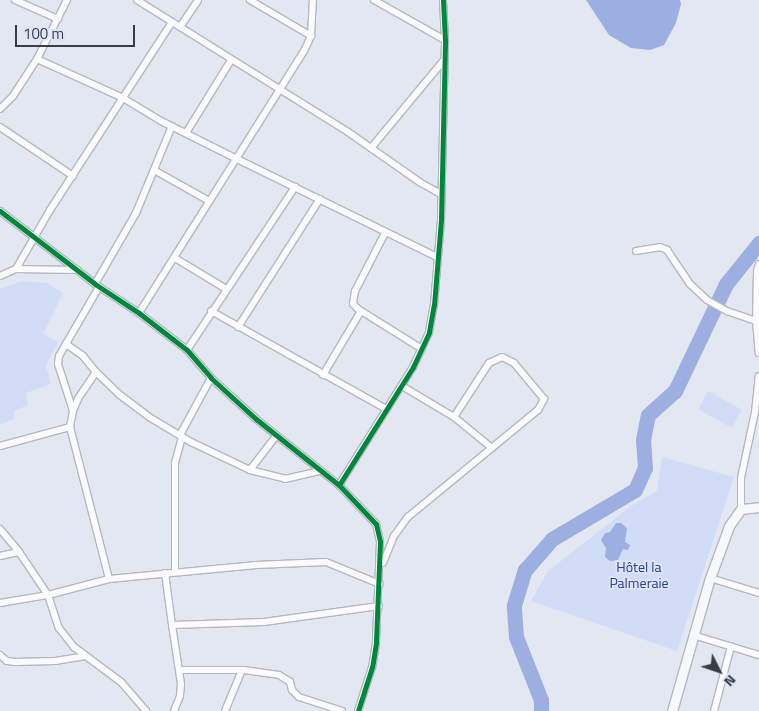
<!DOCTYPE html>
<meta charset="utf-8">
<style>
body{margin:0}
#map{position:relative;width:759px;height:711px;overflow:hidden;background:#e2e7f1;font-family:"Titillium Web",sans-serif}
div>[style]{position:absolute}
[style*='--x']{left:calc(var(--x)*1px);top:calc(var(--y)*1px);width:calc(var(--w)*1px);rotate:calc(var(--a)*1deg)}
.green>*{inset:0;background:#d1ddf7}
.water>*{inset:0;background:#9cafe0}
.river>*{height:15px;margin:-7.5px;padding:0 7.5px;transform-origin:7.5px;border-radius:7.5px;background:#9cafe0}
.roads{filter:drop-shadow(1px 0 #b4b8c0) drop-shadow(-1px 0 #b4b8c0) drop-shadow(0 1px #b4b8c0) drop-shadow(0 -1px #b4b8c0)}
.minor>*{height:6px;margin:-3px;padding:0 3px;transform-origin:3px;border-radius:3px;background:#fbfbfd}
.secondary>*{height:9px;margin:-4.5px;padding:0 4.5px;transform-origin:4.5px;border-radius:4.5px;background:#f6f8fa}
.cycleway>*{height:5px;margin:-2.5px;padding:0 2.5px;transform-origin:2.5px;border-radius:2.5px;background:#00873e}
span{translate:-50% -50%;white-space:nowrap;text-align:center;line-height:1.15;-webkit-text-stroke:4px #dce4f7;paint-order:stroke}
.park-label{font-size:14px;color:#2a418e}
.north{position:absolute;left:694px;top:646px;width:50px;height:50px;-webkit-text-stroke:4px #dce4f7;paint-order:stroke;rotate:131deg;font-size:14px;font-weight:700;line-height:20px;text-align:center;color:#393c44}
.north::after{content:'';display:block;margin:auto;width:18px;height:22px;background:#393c44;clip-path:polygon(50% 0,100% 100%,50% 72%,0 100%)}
.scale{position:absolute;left:15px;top:25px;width:120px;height:22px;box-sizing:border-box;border:2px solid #393c44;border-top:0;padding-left:6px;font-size:15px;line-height:18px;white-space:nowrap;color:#393c44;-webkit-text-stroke:4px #dce4f7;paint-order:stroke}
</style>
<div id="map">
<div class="green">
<div style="clip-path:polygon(22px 281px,47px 283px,63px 293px,43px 334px,58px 342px,46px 365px,51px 384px,26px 393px,28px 405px,14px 411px,14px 419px,0 424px,0 289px)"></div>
<div style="clip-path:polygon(708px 391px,742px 410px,732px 428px,698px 409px)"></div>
<div style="clip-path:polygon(662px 457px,734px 477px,677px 651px,531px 601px,548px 571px,631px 506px,657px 491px)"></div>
</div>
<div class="water">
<div style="clip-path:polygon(586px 0,680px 0,681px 4px,676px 23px,664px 45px,650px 50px,631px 48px,609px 35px)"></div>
<div style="clip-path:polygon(616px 523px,621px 523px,627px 528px,625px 542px,630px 545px,628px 550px,623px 549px,618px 560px,610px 561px,605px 557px,606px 548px,601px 540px,605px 533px,610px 532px)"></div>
</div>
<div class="river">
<div style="--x:541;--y:711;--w:11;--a:-90"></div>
<div style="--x:541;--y:700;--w:68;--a:-111.6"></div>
<div style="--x:516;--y:637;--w:32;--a:-94"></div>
<div style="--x:514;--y:605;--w:37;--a:-73"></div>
<div style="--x:525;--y:570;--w:41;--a:-48.9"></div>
<div style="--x:552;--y:539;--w:96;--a:-30.6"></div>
<div style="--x:635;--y:490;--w:24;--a:-66"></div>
<div style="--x:645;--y:468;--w:28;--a:-94"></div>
<div style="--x:643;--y:440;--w:25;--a:-79"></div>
<div style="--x:648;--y:415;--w:36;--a:-42"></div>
<div style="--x:675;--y:391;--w:119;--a:-64.5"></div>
<div style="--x:726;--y:284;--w:53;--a:-51.2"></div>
</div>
<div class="roads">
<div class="minor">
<div style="--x:15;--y:0;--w:47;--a:23.8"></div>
<div style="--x:137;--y:0;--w:249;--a:32"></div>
<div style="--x:348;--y:132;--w:89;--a:34.9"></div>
<div style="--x:421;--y:183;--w:23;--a:29"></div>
<div style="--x:250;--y:0;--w:71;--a:30.5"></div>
<div style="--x:374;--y:0;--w:81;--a:29.4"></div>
<div style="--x:180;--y:27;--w:32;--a:-56"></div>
<div style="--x:37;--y:59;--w:94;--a:24.4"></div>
<div style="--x:123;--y:98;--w:44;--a:31.2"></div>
<div style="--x:161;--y:121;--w:83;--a:26.6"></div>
<div style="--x:235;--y:158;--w:225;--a:26.1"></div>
<div style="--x:0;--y:109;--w:18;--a:-45"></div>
<div style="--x:13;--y:96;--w:44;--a:-57"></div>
<div style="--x:37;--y:59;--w:66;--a:-63"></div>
<div style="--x:0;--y:127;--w:88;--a:33.9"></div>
<div style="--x:186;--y:133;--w:86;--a:-58.3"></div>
<div style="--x:371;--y:148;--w:114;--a:-50.3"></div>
<div style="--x:154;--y:170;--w:63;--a:29.4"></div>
<div style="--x:0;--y:211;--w:120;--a:37.5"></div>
<div style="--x:95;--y:284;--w:53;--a:33.4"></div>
<div style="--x:139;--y:313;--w:61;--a:37.6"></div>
<div style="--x:187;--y:350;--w:37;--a:49"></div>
<div style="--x:211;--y:378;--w:61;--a:42.3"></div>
<div style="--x:256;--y:419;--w:106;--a:38.5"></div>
<div style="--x:339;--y:485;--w:54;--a:46.5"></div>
<div style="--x:376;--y:524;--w:18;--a:77"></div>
<div style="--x:380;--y:542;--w:101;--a:92.3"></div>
<div style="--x:376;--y:643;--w:24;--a:99"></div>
<div style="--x:372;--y:667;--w:46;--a:107.7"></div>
<div style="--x:385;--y:233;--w:65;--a:117.3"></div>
<div style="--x:355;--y:291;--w:13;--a:99"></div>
<div style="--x:353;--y:304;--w:7;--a:45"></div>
<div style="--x:358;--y:309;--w:75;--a:32"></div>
<div style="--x:636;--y:251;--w:24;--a:-9"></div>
<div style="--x:660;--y:247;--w:8;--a:23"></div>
<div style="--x:667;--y:250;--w:41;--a:55.9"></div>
<div style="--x:690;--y:284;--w:23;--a:43"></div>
<div style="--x:707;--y:300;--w:23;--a:29"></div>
<div style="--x:727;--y:311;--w:31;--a:19"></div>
<div style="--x:175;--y:258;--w:60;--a:31.3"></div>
<div style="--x:759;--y:264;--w:7;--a:106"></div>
<div style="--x:757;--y:271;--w:50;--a:91.1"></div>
<div style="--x:756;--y:321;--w:32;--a:85"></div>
<div style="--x:16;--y:269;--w:68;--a:-60"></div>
<div style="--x:50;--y:210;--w:224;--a:-57"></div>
<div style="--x:0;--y:276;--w:17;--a:-24"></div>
<div style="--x:16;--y:269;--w:61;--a:0.9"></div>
<div style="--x:95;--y:284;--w:82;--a:-60"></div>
<div style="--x:136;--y:213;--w:94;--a:-67.5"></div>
<div style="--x:99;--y:287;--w:66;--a:120.1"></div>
<div style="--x:66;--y:344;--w:21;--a:35"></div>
<div style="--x:83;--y:356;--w:21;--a:51"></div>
<div style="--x:96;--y:372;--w:32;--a:124"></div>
<div style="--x:78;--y:399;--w:13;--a:113"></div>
<div style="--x:73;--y:411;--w:16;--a:101"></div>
<div style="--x:70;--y:427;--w:157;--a:75.6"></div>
<div style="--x:211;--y:311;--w:201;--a:29.2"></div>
<div style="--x:139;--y:313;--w:310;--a:-57.8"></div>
<div style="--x:304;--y:51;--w:17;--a:-65"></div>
<div style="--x:311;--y:36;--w:36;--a:-87"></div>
<div style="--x:238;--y:327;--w:152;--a:-57.4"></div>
<div style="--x:66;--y:344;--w:14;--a:120"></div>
<div style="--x:59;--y:356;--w:8;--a:97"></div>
<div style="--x:58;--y:364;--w:49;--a:72.3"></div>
<div style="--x:187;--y:350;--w:196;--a:-56.5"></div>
<div style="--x:96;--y:372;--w:33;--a:44"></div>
<div style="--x:120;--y:395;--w:36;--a:37"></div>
<div style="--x:149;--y:417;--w:49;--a:30.8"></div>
<div style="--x:191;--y:442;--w:65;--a:25.4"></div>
<div style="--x:323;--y:375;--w:74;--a:-59.3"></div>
<div style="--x:402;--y:386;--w:61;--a:30.8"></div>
<div style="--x:454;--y:417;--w:49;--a:39.2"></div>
<div style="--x:180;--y:435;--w:65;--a:-61.5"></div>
<div style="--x:276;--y:436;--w:43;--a:127.4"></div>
<div style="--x:250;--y:470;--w:36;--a:14"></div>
<div style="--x:285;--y:479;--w:36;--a:-13"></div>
<div style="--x:0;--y:446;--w:73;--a:-15.2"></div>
<div style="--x:339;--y:485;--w:139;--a:-57.9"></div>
<div style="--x:413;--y:367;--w:38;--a:-65"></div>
<div style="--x:429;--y:332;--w:27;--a:-80"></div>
<div style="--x:434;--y:305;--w:85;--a:-85.3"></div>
<div style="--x:441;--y:220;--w:180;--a:-88.7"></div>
<div style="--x:445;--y:40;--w:40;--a:-92.9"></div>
<div style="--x:741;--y:509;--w:31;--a:-90"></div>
<div style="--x:741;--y:478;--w:67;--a:-78"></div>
<div style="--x:755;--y:412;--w:36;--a:-84"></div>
<div style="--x:0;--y:529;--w:30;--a:50"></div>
<div style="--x:19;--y:552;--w:52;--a:56"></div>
<div style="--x:48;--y:595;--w:35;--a:72"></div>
<div style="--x:59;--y:628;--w:24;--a:52"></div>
<div style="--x:74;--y:647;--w:59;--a:36.7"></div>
<div style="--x:121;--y:682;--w:38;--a:49"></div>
<div style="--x:0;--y:556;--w:19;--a:-12"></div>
<div style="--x:383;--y:563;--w:29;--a:-68"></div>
<div style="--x:394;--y:536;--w:24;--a:-54"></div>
<div style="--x:408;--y:517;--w:168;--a:-39.5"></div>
<div style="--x:538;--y:410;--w:13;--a:-61"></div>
<div style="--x:544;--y:399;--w:47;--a:-129.8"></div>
<div style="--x:514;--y:363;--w:13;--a:-153"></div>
<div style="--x:502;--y:357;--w:14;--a:155"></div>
<div style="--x:489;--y:363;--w:64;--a:122.9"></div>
<div style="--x:175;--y:572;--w:109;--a:-90"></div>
<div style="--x:175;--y:463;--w:27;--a:-75"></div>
<div style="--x:165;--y:573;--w:52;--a:82.3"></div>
<div style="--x:172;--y:625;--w:92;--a:-1.9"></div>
<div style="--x:264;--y:622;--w:116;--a:-7.9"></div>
<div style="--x:710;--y:578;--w:51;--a:17"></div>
<div style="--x:0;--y:603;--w:49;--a:-9.5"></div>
<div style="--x:48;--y:595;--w:63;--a:-14.7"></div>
<div style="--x:109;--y:579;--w:148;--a:-5.4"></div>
<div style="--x:256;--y:565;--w:70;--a:-2.5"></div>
<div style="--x:326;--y:562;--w:58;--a:22.2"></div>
<div style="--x:172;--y:625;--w:60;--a:81.3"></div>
<div style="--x:181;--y:684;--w:12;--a:95"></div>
<div style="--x:180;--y:696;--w:16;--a:112"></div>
<div style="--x:693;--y:635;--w:69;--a:16.9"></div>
<div style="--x:0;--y:655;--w:9;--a:41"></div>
<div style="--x:7;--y:661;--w:8;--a:7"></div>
<div style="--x:15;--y:662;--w:40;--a:-1.4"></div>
<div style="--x:55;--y:661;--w:31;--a:-9"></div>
<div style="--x:180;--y:670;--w:64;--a:0"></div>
<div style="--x:244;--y:670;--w:35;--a:8"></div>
<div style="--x:279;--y:675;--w:13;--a:32"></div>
<div style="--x:290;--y:682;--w:8;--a:76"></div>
<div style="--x:292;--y:690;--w:10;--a:45"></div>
<div style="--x:299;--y:697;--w:45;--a:18"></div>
<div style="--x:225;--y:711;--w:44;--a:-67.5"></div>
<div style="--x:714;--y:711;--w:67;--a:-75.3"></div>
</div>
<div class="secondary">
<div style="--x:672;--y:711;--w:138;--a:-74.1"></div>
<div style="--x:710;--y:578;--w:55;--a:-69.9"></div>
<div style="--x:729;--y:526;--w:21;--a:-55"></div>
<div style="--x:741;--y:509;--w:18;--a:-6"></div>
</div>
</div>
<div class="cycleway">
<div style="--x:0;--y:211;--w:120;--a:37.5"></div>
<div style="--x:95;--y:284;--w:53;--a:33.4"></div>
<div style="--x:139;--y:313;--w:61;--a:37.6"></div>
<div style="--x:187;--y:350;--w:37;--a:49"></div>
<div style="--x:211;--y:378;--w:61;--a:42.3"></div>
<div style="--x:256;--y:419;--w:106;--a:38.5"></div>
<div style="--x:339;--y:485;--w:54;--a:46.5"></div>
<div style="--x:376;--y:524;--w:18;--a:77"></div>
<div style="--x:380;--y:542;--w:101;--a:92.3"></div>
<div style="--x:376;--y:643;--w:24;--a:99"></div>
<div style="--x:372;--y:667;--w:46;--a:107.7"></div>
<div style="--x:339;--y:485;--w:139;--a:-57.9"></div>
<div style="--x:413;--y:367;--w:38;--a:-65"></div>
<div style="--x:429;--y:332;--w:27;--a:-80"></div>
<div style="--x:434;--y:305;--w:85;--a:-85.3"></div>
<div style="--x:441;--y:220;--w:180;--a:-88.7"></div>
<div style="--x:445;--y:40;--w:40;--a:-92.9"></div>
</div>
<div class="park-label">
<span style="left:639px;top:575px">Hôtel la<br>Palmeraie</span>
</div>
<div class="north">N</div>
<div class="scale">100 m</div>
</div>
